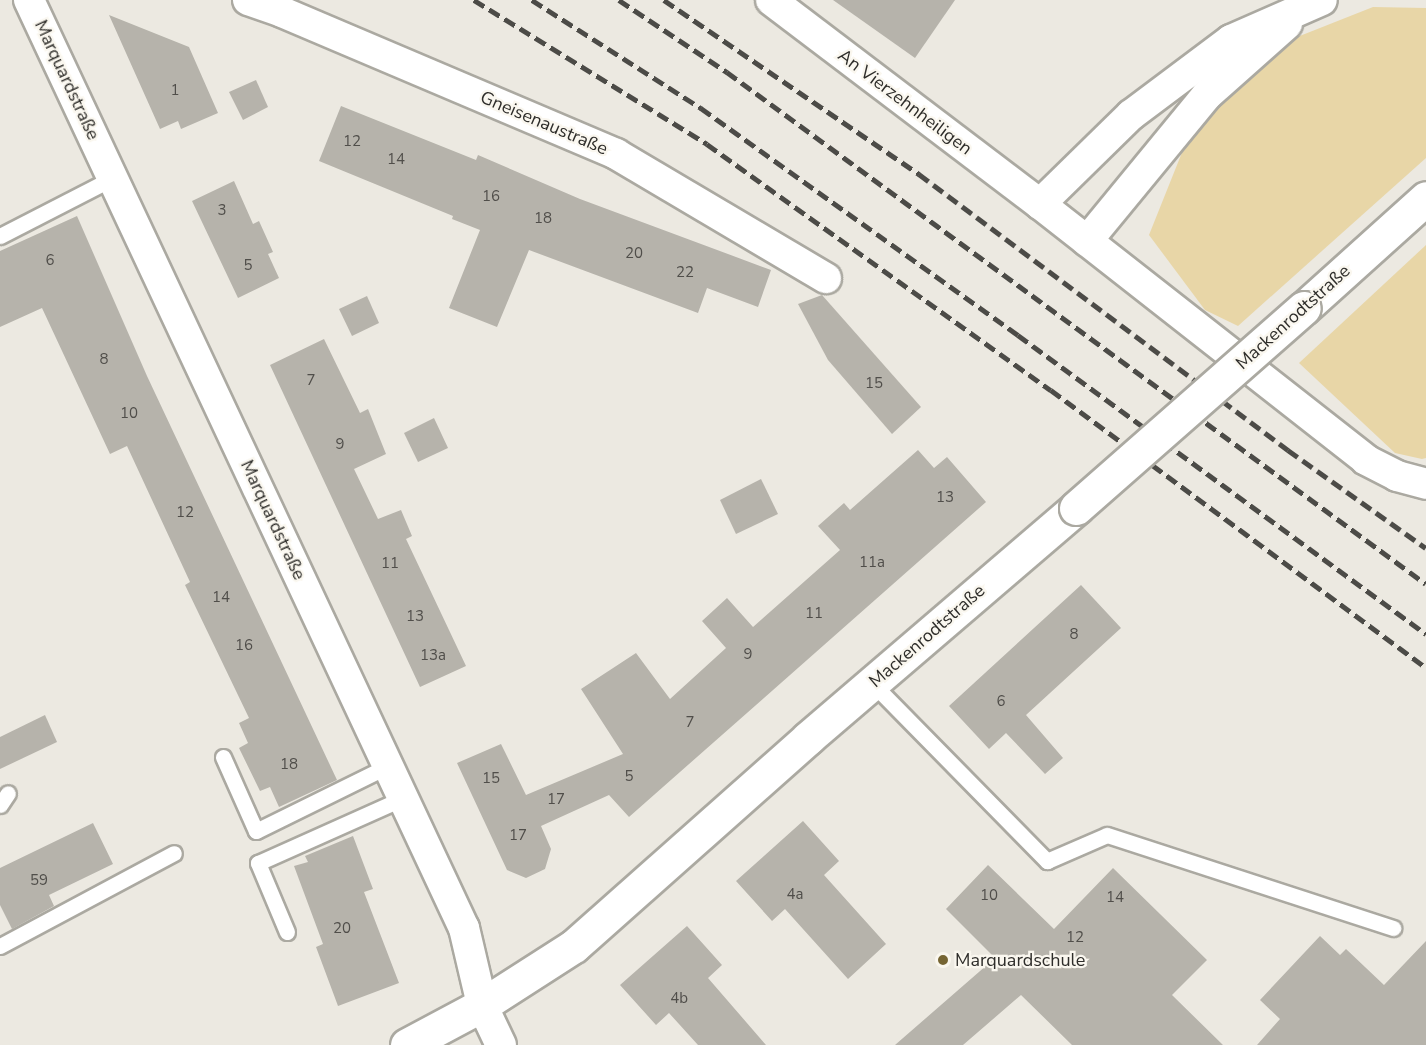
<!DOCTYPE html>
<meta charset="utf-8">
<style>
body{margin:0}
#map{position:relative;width:1426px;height:1045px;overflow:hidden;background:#ece9e1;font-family:"Nunito Sans",sans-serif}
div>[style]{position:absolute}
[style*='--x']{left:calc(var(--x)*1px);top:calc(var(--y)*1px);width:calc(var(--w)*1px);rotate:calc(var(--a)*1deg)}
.green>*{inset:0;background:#e8d6a7}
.building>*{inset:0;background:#b6b3ab}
.roads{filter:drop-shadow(2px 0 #aba9a1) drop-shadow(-2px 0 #aba9a1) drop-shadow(0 2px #aba9a1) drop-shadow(0 -2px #aba9a1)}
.service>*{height:15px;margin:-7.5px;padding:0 7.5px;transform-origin:7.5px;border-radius:7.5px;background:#fff}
.minor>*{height:30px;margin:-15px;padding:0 15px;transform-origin:15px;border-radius:15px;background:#fff}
.tertiary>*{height:33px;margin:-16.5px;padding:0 16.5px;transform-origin:16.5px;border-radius:16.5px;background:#fff}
.rail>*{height:4.5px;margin-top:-2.25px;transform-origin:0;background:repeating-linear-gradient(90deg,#4c4b47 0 12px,transparent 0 18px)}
.bridges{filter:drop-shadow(2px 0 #aba9a1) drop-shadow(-2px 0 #aba9a1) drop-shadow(0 2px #aba9a1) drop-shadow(0 -2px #aba9a1)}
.tertiary-bridge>*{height:33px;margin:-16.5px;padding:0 16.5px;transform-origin:16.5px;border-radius:16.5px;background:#fff}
.dots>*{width:16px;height:16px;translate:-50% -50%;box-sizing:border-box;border:3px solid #faf7ef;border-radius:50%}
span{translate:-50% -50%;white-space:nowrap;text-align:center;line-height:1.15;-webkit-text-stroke:4.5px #faf7ef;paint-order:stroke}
.number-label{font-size:15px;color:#504e4a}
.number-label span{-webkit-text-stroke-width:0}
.street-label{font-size:18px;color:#2e2d2a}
.poi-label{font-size:18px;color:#2e2d2a}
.left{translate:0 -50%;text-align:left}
</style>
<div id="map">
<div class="green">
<div style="clip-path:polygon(1373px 7px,1426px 8px,1426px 158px,1238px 326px,1205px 310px,1149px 235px,1187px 140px,1282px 43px)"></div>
<div style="clip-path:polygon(1426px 245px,1426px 458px,1422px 459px,1395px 453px,1299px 363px)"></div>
</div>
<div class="building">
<div style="clip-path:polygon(833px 0,955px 0,915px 58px)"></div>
<div style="clip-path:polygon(109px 15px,189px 47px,218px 113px,181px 129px,178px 121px,160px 129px)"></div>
<div style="clip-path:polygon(256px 80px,268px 107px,243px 120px,229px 92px)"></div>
<div style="clip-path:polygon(341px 106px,476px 160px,478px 155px,580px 199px,771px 270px,758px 307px,707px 288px,698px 313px,529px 250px,497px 327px,449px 308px,480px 230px,452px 219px,453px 216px,319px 161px)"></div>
<div style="clip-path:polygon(234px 181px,253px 224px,259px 221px,273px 252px,268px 254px,279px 278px,238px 298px,192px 201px)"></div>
<div style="clip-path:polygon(77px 216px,147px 376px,337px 780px,279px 807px,270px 787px,260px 791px,239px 748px,248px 743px,239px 723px,249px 718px,185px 585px,190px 582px,127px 446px,110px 454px,42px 308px,0 327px,0 251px)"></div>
<div style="clip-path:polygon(822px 295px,921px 407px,892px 434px,828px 360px,798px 304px)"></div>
<div style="clip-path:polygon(367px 296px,379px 323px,352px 336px,339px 309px)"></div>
<div style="clip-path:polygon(324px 339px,360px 413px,368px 409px,386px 454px,354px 469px,378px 519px,401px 510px,412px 536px,406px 539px,466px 666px,420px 687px,270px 365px)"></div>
<div style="clip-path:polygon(434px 418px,448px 448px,418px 462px,404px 433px)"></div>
<div style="clip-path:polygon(918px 450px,934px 468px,947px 457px,986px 502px,629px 817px,609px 795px,541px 826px,551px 849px,545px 869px,526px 878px,507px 870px,457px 763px,501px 744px,526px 795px,623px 754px,581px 689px,636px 653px,670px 699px,726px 648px,702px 621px,727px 598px,753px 627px,840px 550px,818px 526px,844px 503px,850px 510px)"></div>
<div style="clip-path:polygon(761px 479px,778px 514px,736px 534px,720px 500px)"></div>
<div style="clip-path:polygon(1081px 585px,1121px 628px,1026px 715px,1063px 758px,1045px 774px,1006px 733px,989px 749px,949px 706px)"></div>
<div style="clip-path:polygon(45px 715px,57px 742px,0 769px,0 737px)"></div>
<div style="clip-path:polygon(803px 821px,839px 861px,824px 875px,886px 944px,848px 979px,785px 909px,772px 921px,736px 881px)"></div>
<div style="clip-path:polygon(93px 823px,113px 864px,49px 895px,54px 906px,12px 929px,0 905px,0 868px)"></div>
<div style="clip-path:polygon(353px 836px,373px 889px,364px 892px,399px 983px,338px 1006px,316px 947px,323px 944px,294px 866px,308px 862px,305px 856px)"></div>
<div style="clip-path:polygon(988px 865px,1054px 929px,1113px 868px,1207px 960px,1172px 995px,1223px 1045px,1072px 1045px,1021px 995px,963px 1045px,895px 1045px,995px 958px,946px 909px)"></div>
<div style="clip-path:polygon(687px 926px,722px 965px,708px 978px,766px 1045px,698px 1045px,669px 1013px,656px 1025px,620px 985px)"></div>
<div style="clip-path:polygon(1320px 936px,1340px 955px,1346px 949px,1384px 985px,1426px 941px,1426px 1045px,1257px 1045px,1280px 1019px,1260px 1000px)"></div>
</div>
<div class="roads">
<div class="service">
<div style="--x:0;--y:236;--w:127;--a:-27.2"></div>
<div style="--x:872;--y:683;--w:250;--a:45.5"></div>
<div style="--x:1047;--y:861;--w:65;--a:-23.4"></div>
<div style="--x:1107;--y:835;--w:301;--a:18"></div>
<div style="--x:223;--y:757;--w:81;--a:66"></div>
<div style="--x:256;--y:831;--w:147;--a:-26.2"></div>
<div style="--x:0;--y:805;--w:14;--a:-56"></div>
<div style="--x:287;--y:932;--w:75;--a:-112.8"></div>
<div style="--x:258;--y:863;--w:159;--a:-24.1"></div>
<div style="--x:0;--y:946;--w:197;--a:-28.1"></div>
</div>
<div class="minor">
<div style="--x:29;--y:0;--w:1025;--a:64.89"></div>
<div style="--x:464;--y:928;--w:79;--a:76.8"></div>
<div style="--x:482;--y:1005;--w:44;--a:64.6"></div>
<div style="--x:248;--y:0;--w:36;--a:19"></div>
<div style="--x:282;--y:12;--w:363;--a:23"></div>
<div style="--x:616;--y:154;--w:244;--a:30.6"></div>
<div style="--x:771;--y:0;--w:338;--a:37.2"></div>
<div style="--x:1040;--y:204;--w:415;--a:38.1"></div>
<div style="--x:1366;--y:460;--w:35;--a:27"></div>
<div style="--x:1397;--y:476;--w:30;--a:15"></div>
<div style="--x:1040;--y:204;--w:127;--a:-44.4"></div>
<div style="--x:1131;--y:115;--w:125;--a:-36.9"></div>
<div style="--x:1231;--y:40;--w:99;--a:-23.7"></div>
<div style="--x:1087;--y:241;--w:189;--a:-50.6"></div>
<div style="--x:1207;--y:95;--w:107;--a:-41.6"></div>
</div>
<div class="tertiary">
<div style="--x:1304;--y:308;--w:164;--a:-42"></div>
<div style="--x:407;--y:1045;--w:85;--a:-28.1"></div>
<div style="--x:482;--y:1005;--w:109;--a:-32.7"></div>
<div style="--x:574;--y:946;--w:313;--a:-41.6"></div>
<div style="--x:808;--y:738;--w:353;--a:-40.6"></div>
</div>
</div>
<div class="rail">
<div style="--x:474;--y:0;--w:274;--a:31.7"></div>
<div style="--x:707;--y:144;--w:423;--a:35.6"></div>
<div style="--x:1051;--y:390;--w:466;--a:36.5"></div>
<div style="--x:532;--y:0;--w:201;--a:32.6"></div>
<div style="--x:701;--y:108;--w:390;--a:35.6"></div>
<div style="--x:1018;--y:335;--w:506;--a:36.24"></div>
<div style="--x:619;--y:0;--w:130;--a:33.7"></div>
<div style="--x:727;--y:72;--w:866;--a:36.22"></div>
<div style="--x:664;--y:0;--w:309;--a:34.3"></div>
<div style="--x:919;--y:174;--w:461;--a:36.8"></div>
<div style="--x:1288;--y:450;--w:169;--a:35.4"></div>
</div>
<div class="bridges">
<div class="tertiary-bridge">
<div style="--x:1076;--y:508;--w:303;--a:-41.3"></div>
</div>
</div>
<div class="dots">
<div style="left:943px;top:960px;background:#766533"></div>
</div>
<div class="number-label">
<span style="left:175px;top:91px">1</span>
<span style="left:352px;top:142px">12</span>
<span style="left:396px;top:160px">14</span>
<span style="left:491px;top:197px">16</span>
<span style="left:222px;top:211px">3</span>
<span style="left:543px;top:219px">18</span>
<span style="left:634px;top:254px">20</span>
<span style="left:50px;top:261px">6</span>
<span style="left:248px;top:266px">5</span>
<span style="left:685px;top:273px">22</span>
<span style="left:104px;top:360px">8</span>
<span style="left:311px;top:381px">7</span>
<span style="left:874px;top:384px">15</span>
<span style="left:129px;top:414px">10</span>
<span style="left:340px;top:445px">9</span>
<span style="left:945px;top:498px">13</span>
<span style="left:185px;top:513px">12</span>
<span style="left:872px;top:563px">11a</span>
<span style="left:390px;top:564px">11</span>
<span style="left:221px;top:598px">14</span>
<span style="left:814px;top:614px">11</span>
<span style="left:415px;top:617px">13</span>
<span style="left:1074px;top:635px">8</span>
<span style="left:244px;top:646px">16</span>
<span style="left:748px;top:655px">9</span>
<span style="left:433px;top:656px">13a</span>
<span style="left:1001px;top:702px">6</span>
<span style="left:690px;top:723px">7</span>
<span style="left:289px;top:765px">18</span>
<span style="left:629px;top:777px">5</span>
<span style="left:491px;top:779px">15</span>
<span style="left:556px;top:800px">17</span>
<span style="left:518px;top:836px">17</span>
<span style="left:39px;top:881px">59</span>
<span style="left:795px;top:895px">4a</span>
<span style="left:989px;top:896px">10</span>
<span style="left:1115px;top:898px">14</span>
<span style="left:342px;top:929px">20</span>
<span style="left:1075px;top:938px">12</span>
<span style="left:679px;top:999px">4b</span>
</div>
<div class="street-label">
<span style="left:67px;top:80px;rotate:65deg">Marquardstraße</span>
<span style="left:905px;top:102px;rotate:37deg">An Vierzehnheiligen</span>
<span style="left:544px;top:123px;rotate:23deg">Gneisenaustraße</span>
<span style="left:1293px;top:317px;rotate:-42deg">Mackenrodtstraße</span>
<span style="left:273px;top:520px;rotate:65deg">Marquardstraße</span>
<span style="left:927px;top:636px;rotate:-41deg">Mackenrodtstraße</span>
</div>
<div class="poi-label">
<span class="left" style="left:955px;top:960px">Marquardschule</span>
</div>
</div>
